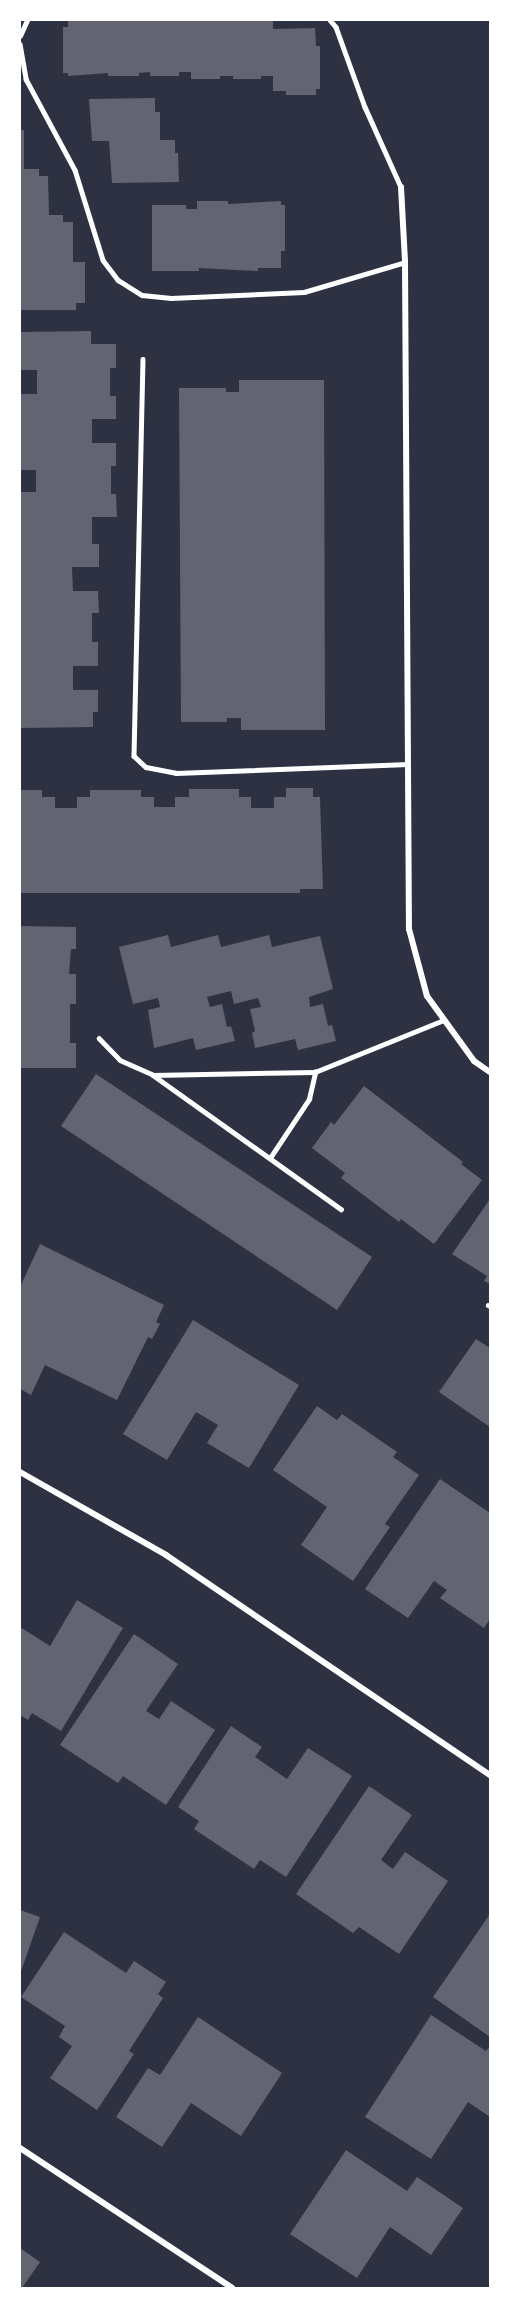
<!DOCTYPE html>
<style>
body{margin:0}
#map{position:relative;width:510px;height:2308px;overflow:hidden;background:#2d3142;font-family:"Nunito Sans",sans-serif}
div>[style]{position:absolute}
[style*='--x']{left:calc(var(--x)*1px);top:calc(var(--y)*1px);width:calc(var(--w)*1px);rotate:calc(var(--a)*1deg)}
.building>*{inset:0;background:#626471}
.service>*{height:4.5px;margin:-2.25px;padding:0 2.25px;transform-origin:2.25px;border-radius:2.25px;background:#fff}
.minor>*{height:6px;margin:-3px;padding:0 3px;transform-origin:3px;border-radius:3px;background:#fff}
span{translate:-50% -50%;white-space:nowrap;text-align:center;line-height:1.15;-webkit-text-stroke:4.5px #fff;paint-order:stroke}
.frame{position:absolute;inset:0;border:21px solid #fff;pointer-events:none}
</style>
<div id="map">
<div class="building">
<div style="clip-path:polygon(68px 20px,273px 20px,273px 29px,315px 28px,316px 46px,320px 46px,320px 89px,316px 89px,316px 95px,286px 95px,286px 91px,273px 91px,273px 76px,261px 76px,261px 79px,233px 79px,233px 76px,220px 76px,220px 79px,191px 79px,191px 72px,179px 72px,179px 76px,150px 76px,150px 72px,139px 73px,139px 76px,108px 76px,108px 73px,68px 76px,68px 73px,63px 73px,63px 27px,68px 27px)"></div>
<div style="clip-path:polygon(155px 98px,155px 112px,160px 112px,160px 140px,175px 140px,175px 153px,178px 153px,179px 182px,112px 183px,109px 141px,92px 141px,89px 99px)"></div>
<div style="clip-path:polygon(20px 130px,24px 130px,24px 169px,39px 169px,39px 176px,48px 176px,49px 215px,63px 215px,63px 222px,73px 222px,73px 262px,85px 262px,85px 303px,76px 303px,76px 310px,21px 310px)"></div>
<div style="clip-path:polygon(197px 201px,228px 201px,228px 204px,281px 201px,281px 205px,285px 205px,285px 251px,281px 251px,281px 268px,258px 268px,258px 271px,199px 268px,199px 271px,152px 271px,152px 205px,186px 205px,186px 209px,197px 209px)"></div>
<div style="clip-path:polygon(91px 331px,91px 344px,116px 344px,116px 368px,110px 368px,110px 396px,116px 396px,116px 419px,92px 419px,92px 443px,116px 443px,116px 466px,111px 466px,111px 494px,116px 494px,117px 517px,92px 517px,92px 544px,99px 544px,99px 567px,72px 567px,73px 591px,98px 591px,99px 613px,92px 613px,92px 642px,98px 642px,98px 666px,73px 666px,73px 690px,98px 690px,98px 712px,93px 712px,93px 727px,20px 728px,20px 492px,36px 492px,36px 470px,20px 470px,20px 394px,37px 394px,37px 370px,20px 370px,20px 332px)"></div>
<div style="clip-path:polygon(239px 380px,324px 380px,325px 730px,241px 730px,241px 718px,227px 718px,227px 722px,181px 722px,179px 388px,226px 388px,226px 392px,239px 392px)"></div>
<div style="clip-path:polygon(286px 788px,313px 788px,313px 797px,320px 797px,323px 889px,300px 889px,300px 893px,20px 893px,20px 790px,42px 790px,42px 797px,55px 797px,55px 808px,77px 808px,77px 797px,90px 797px,90px 790px,141px 790px,141px 797px,154px 797px,154px 807px,175px 807px,175px 797px,189px 797px,189px 789px,239px 789px,239px 797px,251px 797px,251px 808px,274px 808px,274px 797px,286px 797px)"></div>
<div style="clip-path:polygon(20px 926px,76px 927px,76px 949px,71px 949px,69px 974px,76px 974px,76px 1004px,70px 1004px,70px 1043px,76px 1043px,76px 1068px,20px 1068px)"></div>
<div style="clip-path:polygon(168px 935px,171px 947px,218px 935px,221px 947px,269px 935px,272px 947px,320px 936px,333px 989px,309px 997px,310px 1007px,323px 1004px,328px 1026px,332px 1025px,336px 1041px,298px 1050px,295px 1039px,255px 1048px,252px 1033px,255px 1031px,250px 1009px,261px 1007px,258px 998px,234px 1004px,231px 991px,207px 997px,210px 1007px,222px 1004px,227px 1027px,231px 1026px,235px 1041px,196px 1050px,193px 1038px,154px 1048px,148px 1010px,160px 1007px,158px 998px,133px 1004px,119px 947px)"></div>
<div style="clip-path:polygon(96px 1074px,372px 1257px,337px 1310px,61px 1126px)"></div>
<div style="clip-path:polygon(364px 1086px,463px 1162px,461px 1164px,482px 1180px,434px 1244px,401px 1219px,399px 1222px,341px 1178px,345px 1173px,312px 1148px,331px 1122px,334px 1125px)"></div>
<div style="clip-path:polygon(490px 1199px,490px 1284px,484px 1281px,487px 1276px,452px 1254px)"></div>
<div style="clip-path:polygon(40px 1244px,164px 1305px,156px 1322px,160px 1324px,152px 1339px,148px 1337px,117px 1400px,45px 1365px,31px 1395px,20px 1389px,20px 1287px)"></div>
<div style="clip-path:polygon(193px 1320px,299px 1385px,249px 1468px,207px 1443px,218px 1425px,196px 1412px,167px 1460px,123px 1434px)"></div>
<div style="clip-path:polygon(476px 1339px,490px 1348px,490px 1427px,439px 1392px)"></div>
<div style="clip-path:polygon(317px 1406px,337px 1420px,342px 1414px,397px 1452px,393px 1457px,419px 1475px,385px 1524px,390px 1527px,353px 1581px,301px 1545px,327px 1507px,273px 1470px)"></div>
<div style="clip-path:polygon(440px 1479px,490px 1513px,490px 1619px,484px 1628px,440px 1598px,447px 1590px,434px 1581px,408px 1618px,365px 1589px)"></div>
<div style="clip-path:polygon(77px 1600px,123px 1628px,61px 1731px,32px 1713px,28px 1720px,20px 1715px,20px 1627px,50px 1646px)"></div>
<div style="clip-path:polygon(134px 1634px,178px 1664px,146px 1711px,159px 1719px,171px 1701px,215px 1730px,166px 1805px,123px 1776px,118px 1783px,60px 1745px)"></div>
<div style="clip-path:polygon(231px 1726px,262px 1747px,255px 1757px,287px 1779px,308px 1748px,352px 1776px,286px 1877px,260px 1860px,254px 1869px,194px 1829px,199px 1821px,178px 1807px)"></div>
<div style="clip-path:polygon(369px 1786px,412px 1815px,381px 1860px,393px 1869px,405px 1852px,448px 1881px,399px 1954px,359px 1927px,353px 1933px,296px 1894px)"></div>
<div style="clip-path:polygon(20px 1910px,40px 1917px,20px 1974px)"></div>
<div style="clip-path:polygon(490px 1914px,490px 2037px,433px 1997px)"></div>
<div style="clip-path:polygon(64px 1932px,126px 1973px,134px 1961px,166px 1982px,158px 1994px,163px 1998px,129px 2051px,134px 2054px,97px 2110px,50px 2078px,72px 2046px,59px 2037px,65px 2026px,21px 1997px)"></div>
<div style="clip-path:polygon(431px 2015px,486px 2051px,488px 2048px,490px 2050px,490px 2117px,468px 2102px,431px 2159px,365px 2117px)"></div>
<div style="clip-path:polygon(198px 2017px,282px 2073px,241px 2136px,191px 2103px,162px 2147px,116px 2117px,148px 2068px,160px 2075px)"></div>
<div style="clip-path:polygon(346px 2150px,407px 2191px,417px 2177px,463px 2208px,431px 2255px,390px 2227px,357px 2278px,290px 2234px)"></div>
<div style="clip-path:polygon(20px 2248px,40px 2262px,22px 2288px,20px 2288px)"></div>
</div>
<div class="service">
<div style="--x:330;--y:20;--w:9;--a:49"></div>
<div style="--x:336;--y:27;--w:85;--a:70.1"></div>
<div style="--x:365;--y:107;--w:88;--a:65.8"></div>
<div style="--x:20;--y:36;--w:17;--a:-66"></div>
<div style="--x:20;--y:44;--w:36;--a:80"></div>
<div style="--x:26;--y:79;--w:103;--a:61.7"></div>
<div style="--x:75;--y:170;--w:94;--a:72.7"></div>
<div style="--x:103;--y:260;--w:25;--a:53"></div>
<div style="--x:118;--y:280;--w:28;--a:32"></div>
<div style="--x:142;--y:295;--w:29;--a:6"></div>
<div style="--x:171;--y:298;--w:133;--a:-2.6"></div>
<div style="--x:304;--y:292;--w:105;--a:-16.5"></div>
<div style="--x:143;--y:359;--w:397;--a:91.3"></div>
<div style="--x:134;--y:756;--w:16;--a:43"></div>
<div style="--x:146;--y:767;--w:31;--a:11"></div>
<div style="--x:176;--y:773;--w:232;--a:-2.2"></div>
<div style="--x:99;--y:1038;--w:30;--a:46"></div>
<div style="--x:120;--y:1060;--w:36;--a:24"></div>
<div style="--x:153;--y:1075;--w:162;--a:-1.1"></div>
<div style="--x:315;--y:1072;--w:139;--a:-22"></div>
<div style="--x:153;--y:1075;--w:231;--a:35.5"></div>
<div style="--x:270;--y:1158;--w:71;--a:-56.5"></div>
<div style="--x:309;--y:1099;--w:28;--a:-77"></div>
<div style="--x:488;--y:1305;--w:2;--a:27"></div>
</div>
<div class="minor">
<div style="--x:401;--y:187;--w:75;--a:86.9"></div>
<div style="--x:405;--y:262;--w:667;--a:89.66"></div>
<div style="--x:409;--y:929;--w:69;--a:75"></div>
<div style="--x:427;--y:996;--w:80;--a:54.1"></div>
<div style="--x:474;--y:1061;--w:19;--a:35"></div>
<div style="--x:20;--y:1472;--w:168;--a:29.6"></div>
<div style="--x:166;--y:1555;--w:392;--a:34.2"></div>
<div style="--x:20;--y:2148;--w:254;--a:33.4"></div>
</div>
<div class="frame"></div>
</div>
